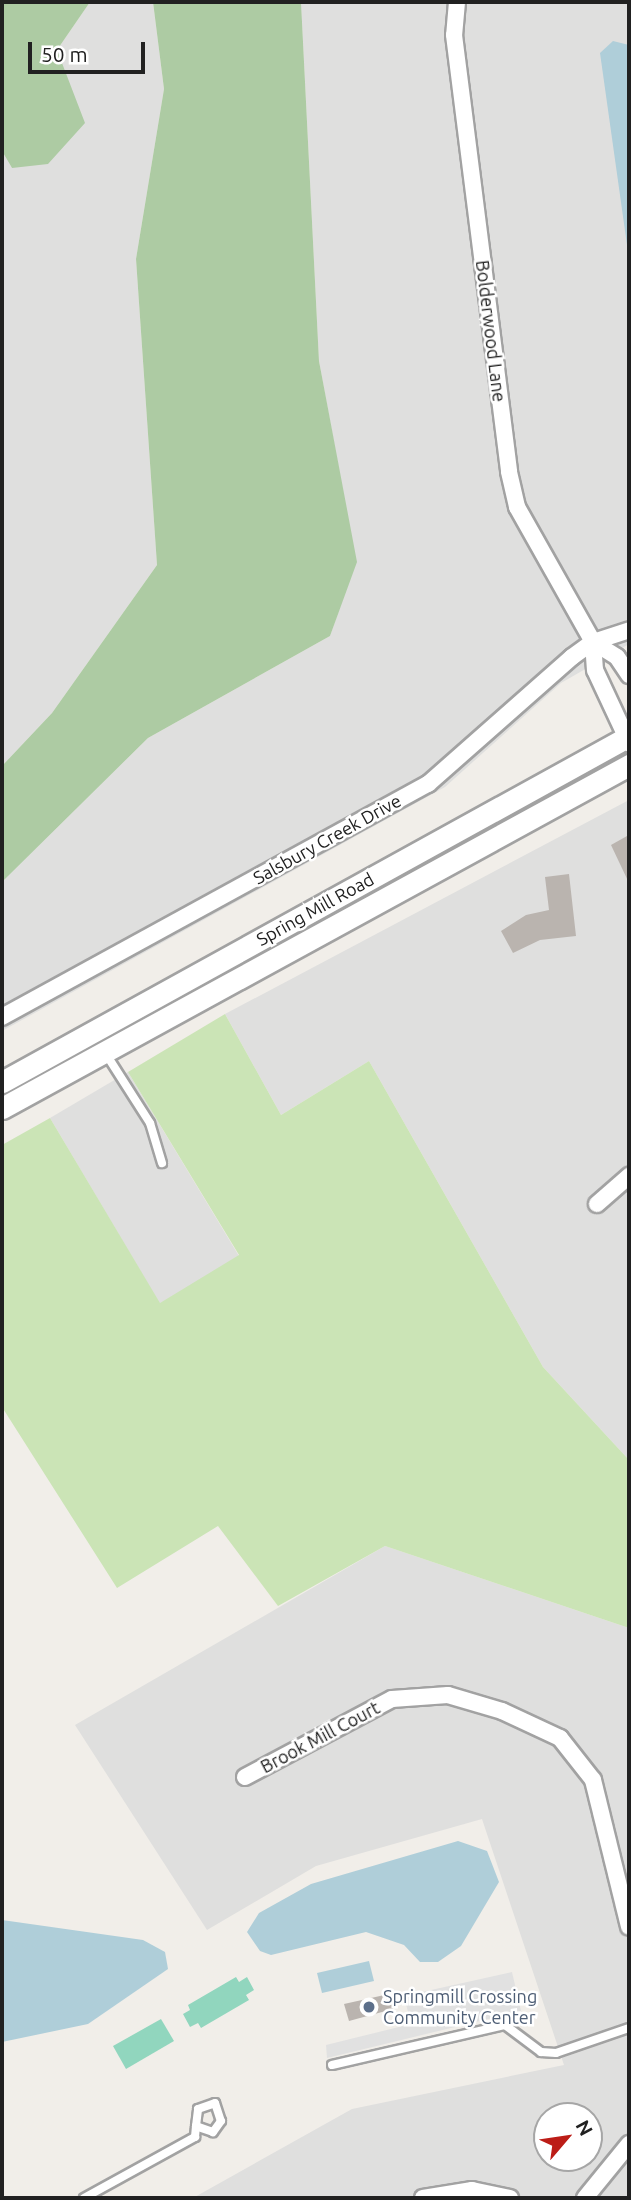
<!DOCTYPE html>
<style>
body{margin:0}
#map{position:relative;width:631px;height:2200px;overflow:hidden;background:#f1eee9;font-family:Ubuntu,sans-serif}
div>[style]{position:absolute}
[style*='--x']{left:calc(var(--x)*1px);top:calc(var(--y)*1px);width:calc(var(--w)*1px);rotate:calc(var(--a)*1deg)}
.residential>*{inset:0;background:#dfdfde}
.grass>*{inset:0;background:#cbe4b6}
.forest>*{inset:0;background:#adcba3}
.pitch>*{inset:0;background:#91d6be}
.parking>*{inset:0;background:#e1e1e1}
.water>*{inset:0;background:#afced9}
.building>*{inset:0;background:#bab4af}
.roads{filter:drop-shadow(2px 0 #a2a2a2) drop-shadow(-2px 0 #a2a2a2) drop-shadow(0 2px #a2a2a2) drop-shadow(0 -2px #a2a2a2)}
.service>*{height:8px;margin:-4px;padding:0 4px;transform-origin:4px;border-radius:4px;background:#fff}
.minor>*{height:16px;margin:-8px;padding:0 8px;transform-origin:8px;border-radius:8px;background:#fff}
.tertiary>*{height:21px;margin:-10.5px;padding:0 10.5px;transform-origin:10.5px;border-radius:10.5px;background:#fff}
.dots>*{width:19px;height:19px;translate:-50% -50%;box-sizing:border-box;border:4px solid #fff;border-radius:50%}
span{translate:-50% -50%;white-space:nowrap;text-align:center;line-height:1.15;-webkit-text-stroke:5px #fff;paint-order:stroke}
.street-label{font-size:18px;color:#212121}
.service-label{font-size:18px;color:#4e5e75}
.left{translate:0 -50%;text-align:left}
.frame{position:absolute;inset:0;border:4px solid #212121;pointer-events:none}
.north{position:absolute;left:533px;top:2102px;width:70px;height:70px;box-sizing:border-box;background:#fff;border:2px solid #a6a6a6;border-radius:50%;rotate:61deg;font-size:19px;font-weight:700;line-height:28px;text-align:center;color:#212121}
.north::after{content:'';display:block;margin:auto;width:24px;height:32px;background:#bc1d17;clip-path:polygon(50% 0,100% 100%,50% 72%,0 100%)}
.scale{position:absolute;left:28px;top:42px;width:117px;height:32px;box-sizing:border-box;border:4px solid #212121;border-top:0;padding-left:9px;font-size:21px;line-height:24px;white-space:nowrap;color:#212121;-webkit-text-stroke:5px #fff;paint-order:stroke}
</style>
<div id="map">
<div class="residential">
<div style="clip-path:polygon(90px 2px,153px 2px,164px 89px,136px 259px,157px 565px,52px 713px,2px 766px,2px 151px,12px 168px,57px 50px)"></div>
<div style="clip-path:polygon(301px 2px,629px 2px,629px 644px,561px 683px,445px 787px,2px 1031px,2px 882px,148px 738px,330px 636px,356px 562px,319px 361px)"></div>
<div style="clip-path:polygon(629px 800px,629px 1460px,543px 1367px,369px 1061px,281px 1115px,225px 1014px)"></div>
<div style="clip-path:polygon(128px 1072px,239px 1256px,160px 1304px,50px 1118px)"></div>
<div style="clip-path:polygon(evenodd,385px 1546px,629px 1628px,629px 2198px,193px 2198px,352px 2109px,564px 2065px,482px 1819px,316px 1866px,207px 1930px,75px 1725px,385px 1546px,547px 2116px,589px 2116px,589px 2158px,547px 2158px,547px 2116px)"></div>
</div>
<div class="grass">
<div style="clip-path:polygon(225px 1014px,281px 1115px,369px 1061px,543px 1367px,629px 1460px,629px 1628px,385px 1546px,278px 1606px,218px 1526px,117px 1588px,2px 1407px,2px 1145px,50px 1118px,160px 1303px,239px 1255px,128px 1072px)"></div>
</div>
<div class="forest">
<div style="clip-path:polygon(90px 2px,57px 50px,85px 123px,48px 164px,12px 168px,2px 151px,2px 3px)"></div>
<div style="clip-path:polygon(153px 2px,301px 2px,319px 361px,357px 562px,330px 636px,148px 738px,2px 882px,2px 766px,52px 713px,157px 565px,136px 259px,164px 89px)"></div>
</div>
<div class="pitch">
<div style="clip-path:polygon(236px 1977px,239px 1982px,247px 1977px,254px 1990px,246px 1995px,249px 2000px,201px 2028px,198px 2023px,190px 2027px,183px 2014px,190px 2010px,188px 2005px)"></div>
<div style="clip-path:polygon(161px 2019px,174px 2041px,126px 2069px,113px 2046px)"></div>
</div>
<div class="parking">
<div style="clip-path:polygon(512px 1972px,521px 2011px,327px 2058px,326px 2045px,411px 2024px,404px 1996px)"></div>
</div>
<div class="water">
<div style="clip-path:polygon(613px 41px,629px 45px,629px 259px,600px 53px)"></div>
<div style="clip-path:polygon(458px 1841px,487px 1851px,499px 1882px,461px 1946px,438px 1962px,420px 1962px,404px 1945px,366px 1932px,271px 1955px,260px 1951px,247px 1932px,259px 1913px,311px 1884px)"></div>
<div style="clip-path:polygon(2px 1920px,143px 1940px,165px 1952px,168px 1969px,88px 2024px,2px 2042px)"></div>
<div style="clip-path:polygon(369px 1961px,374px 1981px,322px 1993px,317px 1973px)"></div>
</div>
<div class="building">
<div style="clip-path:polygon(627px 836px,629px 839px,629px 883px,611px 845px)"></div>
<div style="clip-path:polygon(569px 874px,576px 936px,540px 940px,513px 953px,501px 931px,526px 915px,549px 910px,545px 877px)"></div>
<div style="clip-path:polygon(389px 1994px,393px 2009px,349px 2021px,344px 2004px)"></div>
</div>
<div class="roads">
<div class="service">
<div style="--x:106;--y:1054;--w:82;--a:57.5"></div>
<div style="--x:150;--y:1123;--w:42;--a:73.3"></div>
<div style="--x:332;--y:2065;--w:178;--a:-13"></div>
<div style="--x:505;--y:2025;--w:45;--a:36.9"></div>
<div style="--x:541;--y:2052;--w:15;--a:4"></div>
<div style="--x:556;--y:2053;--w:77;--a:-18.9"></div>
<div style="--x:84;--y:2198;--w:127;--a:-28.8"></div>
<div style="--x:195;--y:2137;--w:11;--a:-85"></div>
<div style="--x:196;--y:2126;--w:17;--a:-83"></div>
<div style="--x:198;--y:2109;--w:18;--a:-19"></div>
<div style="--x:215;--y:2103;--w:19;--a:72"></div>
<div style="--x:221;--y:2121;--w:14;--a:126"></div>
<div style="--x:213;--y:2132;--w:18;--a:-161"></div>
</div>
<div class="minor">
<div style="--x:457;--y:2;--w:33;--a:95"></div>
<div style="--x:454;--y:35;--w:440;--a:82.8"></div>
<div style="--x:509;--y:472;--w:36;--a:77"></div>
<div style="--x:517;--y:507;--w:155;--a:60.6"></div>
<div style="--x:593;--y:642;--w:28;--a:86"></div>
<div style="--x:595;--y:670;--w:81;--a:65"></div>
<div style="--x:593;--y:642;--w:28;--a:32"></div>
<div style="--x:617;--y:657;--w:22;--a:56"></div>
<div style="--x:2;--y:1017;--w:486;--a:-28.7"></div>
<div style="--x:428;--y:784;--w:192;--a:-41.4"></div>
<div style="--x:572;--y:657;--w:26;--a:-36"></div>
<div style="--x:593;--y:642;--w:38;--a:-18"></div>
<div style="--x:597;--y:1204;--w:43;--a:-41.2"></div>
<div style="--x:245;--y:1777;--w:166;--a:-28"></div>
<div style="--x:392;--y:1699;--w:56;--a:-4.1"></div>
<div style="--x:448;--y:1695;--w:56;--a:16.5"></div>
<div style="--x:502;--y:1711;--w:64;--a:25"></div>
<div style="--x:560;--y:1738;--w:53;--a:51.8"></div>
<div style="--x:593;--y:1780;--w:151;--a:76.2"></div>
<div style="--x:423;--y:2198;--w:50;--a:-9.3"></div>
<div style="--x:472;--y:2190;--w:39;--a:12"></div>
<div style="--x:585;--y:2198;--w:70;--a:-50.8"></div>
</div>
<div class="tertiary">
<div style="--x:2;--y:1082;--w:716;--a:-28.89"></div>
<div style="--x:2;--y:1108;--w:715;--a:-28.68"></div>
</div>
</div>
<div class="dots">
<div style="left:369px;top:2007px;background:#5c6f8a"></div>
</div>
<div class="street-label">
<span style="left:491px;top:331px;rotate:83deg">Bolderwood Lane</span>
<span style="left:327px;top:839px;rotate:-29deg">Salsbury Creek Drive</span>
<span style="left:315px;top:909px;rotate:-29deg">Spring Mill Road</span>
<span style="left:320px;top:1737px;rotate:-28deg">Brook Mill Court</span>
</div>
<div class="service-label">
<span class="left" style="left:383px;top:2007px">Springmill Crossing<br>Community Center</span>
</div>
<div class="frame"></div>
<div class="north">N</div>
<div class="scale">50 m</div>
</div>
